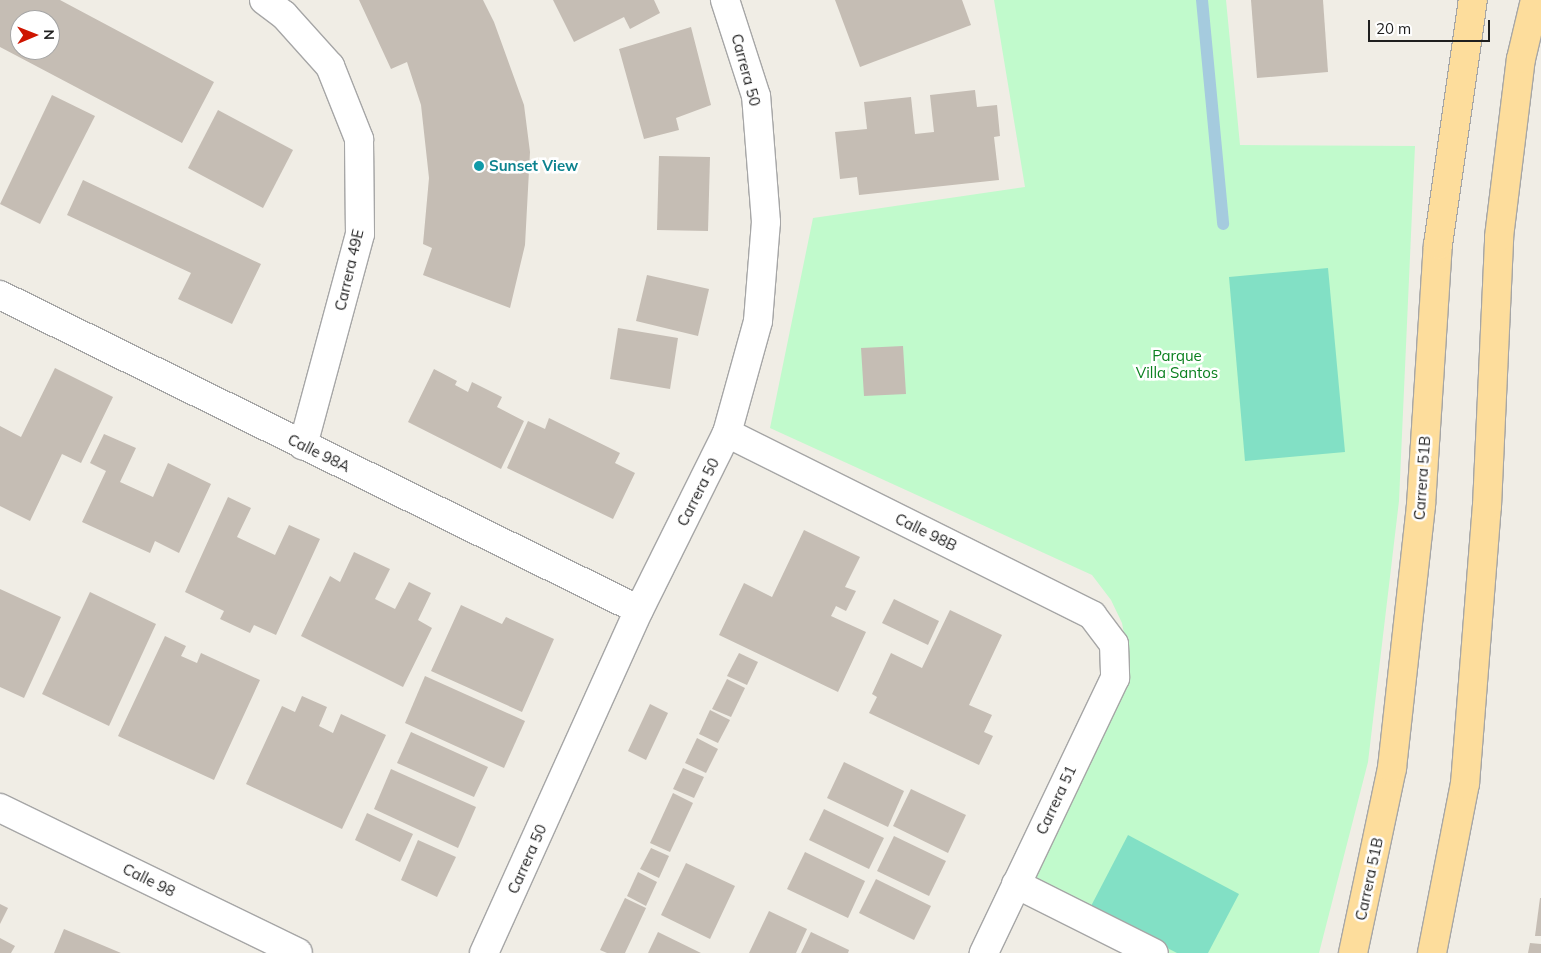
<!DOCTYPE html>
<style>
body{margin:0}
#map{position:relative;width:1541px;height:953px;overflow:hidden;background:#f0ede5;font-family:Mulish,sans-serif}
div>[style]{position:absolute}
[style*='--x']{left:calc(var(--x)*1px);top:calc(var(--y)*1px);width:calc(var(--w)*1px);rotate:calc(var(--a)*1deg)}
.park>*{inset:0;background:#c1facc}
.pitch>*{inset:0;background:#82e0c5}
.stream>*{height:12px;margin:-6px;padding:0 6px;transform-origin:6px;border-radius:6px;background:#a5cbde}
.building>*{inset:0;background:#c5bdb4}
.roads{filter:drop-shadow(1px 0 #a6a6a6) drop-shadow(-1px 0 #a6a6a6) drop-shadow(0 1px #a6a6a6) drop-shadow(0 -1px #a6a6a6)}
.minor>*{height:28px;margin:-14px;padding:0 14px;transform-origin:14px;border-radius:14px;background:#fff}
.major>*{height:28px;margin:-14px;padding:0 14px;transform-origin:14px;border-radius:14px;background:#fddd9c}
.dots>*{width:14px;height:14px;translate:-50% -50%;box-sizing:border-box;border:2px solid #fff;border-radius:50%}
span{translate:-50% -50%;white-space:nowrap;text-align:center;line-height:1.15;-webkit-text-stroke:5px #fff;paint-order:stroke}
.street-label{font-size:15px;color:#1f1f1f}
.culture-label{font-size:15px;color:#0d838f;font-weight:700}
.left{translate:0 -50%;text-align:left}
.park-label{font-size:15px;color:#0a801f}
.north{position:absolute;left:10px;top:10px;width:50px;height:50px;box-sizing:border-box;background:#fff;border:1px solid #a5a5a5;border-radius:50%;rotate:89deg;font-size:14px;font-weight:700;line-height:20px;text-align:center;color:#1f1f1f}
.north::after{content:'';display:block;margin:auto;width:18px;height:22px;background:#ce1500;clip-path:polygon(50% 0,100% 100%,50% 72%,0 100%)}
.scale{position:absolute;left:1368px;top:20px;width:122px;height:22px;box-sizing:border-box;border:2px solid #1f1f1f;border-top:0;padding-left:6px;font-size:15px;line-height:18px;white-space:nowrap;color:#1f1f1f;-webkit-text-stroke:4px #fff;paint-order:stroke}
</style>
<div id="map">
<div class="park">
<div style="clip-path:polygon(994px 0,1226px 0,1240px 145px,1415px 146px,1399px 501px,1368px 762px,1319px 953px,1130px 953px,1023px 897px,1128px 656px,1122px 623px,1111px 600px,1092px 575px,770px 428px,813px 218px,1025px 187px)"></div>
</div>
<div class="pitch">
<div style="clip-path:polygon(1328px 268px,1345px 452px,1245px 461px,1229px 277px)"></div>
<div style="clip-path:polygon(1128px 835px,1239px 894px,1208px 953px,1177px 953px,1090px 908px)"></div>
</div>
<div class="stream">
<div style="--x:1202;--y:0;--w:225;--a:84.6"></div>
</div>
<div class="building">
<div style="clip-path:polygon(evenodd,0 0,60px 0,214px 82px,182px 143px,0 47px,0 0,20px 20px,50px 20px,50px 50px,20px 50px,20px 20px)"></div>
<div style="clip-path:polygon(359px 0,483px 0,494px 22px,524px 105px,530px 152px,525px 245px,510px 308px,423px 275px,432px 248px,423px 244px,429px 178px,421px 105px,407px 62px,391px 69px)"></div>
<div style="clip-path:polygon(553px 0,654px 0,660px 13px,630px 29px,624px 17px,574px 42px)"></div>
<div style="clip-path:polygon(835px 0,962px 0,971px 25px,860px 67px)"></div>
<div style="clip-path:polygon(1251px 0,1323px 0,1328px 72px,1257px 78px)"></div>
<div style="clip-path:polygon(691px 27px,711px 105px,676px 118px,679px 130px,644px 139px,619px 49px)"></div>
<div style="clip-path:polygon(975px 90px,977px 107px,997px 105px,1000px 136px,994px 137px,999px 180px,859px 195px,857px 177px,840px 179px,835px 132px,867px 129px,864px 102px,911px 97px,915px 134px,934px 132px,930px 95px)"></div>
<div style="clip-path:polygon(52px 95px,95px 116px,40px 224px,0 204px)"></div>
<div style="clip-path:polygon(218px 110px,293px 150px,263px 208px,188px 168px)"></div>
<div style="clip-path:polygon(659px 156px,710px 157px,708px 231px,657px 230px)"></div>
<div style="clip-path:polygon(83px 180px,261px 264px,232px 324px,178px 299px,191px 273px,67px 215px)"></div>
<div style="clip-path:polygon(647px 275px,709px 289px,698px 336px,636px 321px)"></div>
<div style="clip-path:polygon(618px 328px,678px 338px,670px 389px,610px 379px)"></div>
<div style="clip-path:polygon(903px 346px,906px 394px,864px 396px,861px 348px)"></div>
<div style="clip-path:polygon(55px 368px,113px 397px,81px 463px,62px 454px,30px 521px,0 506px,0 426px,21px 437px)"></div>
<div style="clip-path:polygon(434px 369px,457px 381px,455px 385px,468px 392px,472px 382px,502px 397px,497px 407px,524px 421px,501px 469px,408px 422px)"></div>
<div style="clip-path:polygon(549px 418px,620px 453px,615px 463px,635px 473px,613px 519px,507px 468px,528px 421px,545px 429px)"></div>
<div style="clip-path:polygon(104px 434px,136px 448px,120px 482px,153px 497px,168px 463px,211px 484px,179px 553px,155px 541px,150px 553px,82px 522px,106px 471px,90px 463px)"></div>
<div style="clip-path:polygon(228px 497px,251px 508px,237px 537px,275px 555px,289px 525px,320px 539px,276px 635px,254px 625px,250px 633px,220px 619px,224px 611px,185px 592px)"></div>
<div style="clip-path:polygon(804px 530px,860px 557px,845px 587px,856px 591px,846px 611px,836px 606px,831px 616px,866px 632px,838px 692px,719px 635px,744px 583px,772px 597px)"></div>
<div style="clip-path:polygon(354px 552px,390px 569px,375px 599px,395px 609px,409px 582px,431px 593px,418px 620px,432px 628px,403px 687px,301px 636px,330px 576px,340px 582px)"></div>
<div style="clip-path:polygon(0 589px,61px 617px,24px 698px,0 687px)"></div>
<div style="clip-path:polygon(90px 592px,156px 624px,109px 726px,42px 694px)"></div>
<div style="clip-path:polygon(894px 599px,939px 621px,928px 645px,882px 623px)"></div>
<div style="clip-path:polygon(461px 605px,502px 624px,506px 617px,554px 639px,522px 712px,431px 671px)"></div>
<div style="clip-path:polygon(950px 610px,1002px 635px,969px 705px,992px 715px,984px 732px,993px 736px,979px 765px,869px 713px,877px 697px,872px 694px,891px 653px,922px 668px)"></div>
<div style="clip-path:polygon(165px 636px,186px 646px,181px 656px,197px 663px,201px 653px,260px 680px,214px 780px,118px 736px)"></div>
<div style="clip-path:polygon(739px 653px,758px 662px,747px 685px,727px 676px)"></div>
<div style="clip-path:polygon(425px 676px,525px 721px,504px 768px,405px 723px)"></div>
<div style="clip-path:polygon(727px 679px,745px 688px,731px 717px,712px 709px)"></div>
<div style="clip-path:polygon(302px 696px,327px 707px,319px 726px,333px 733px,341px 714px,386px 735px,342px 829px,246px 784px,282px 706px,295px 712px)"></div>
<div style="clip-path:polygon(650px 704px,668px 713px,646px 760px,628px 751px)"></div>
<div style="clip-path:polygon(710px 710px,730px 720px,718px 743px,699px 734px)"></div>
<div style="clip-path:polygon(411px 732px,488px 767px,474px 797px,397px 763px)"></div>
<div style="clip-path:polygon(697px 738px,718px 749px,706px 773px,685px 763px)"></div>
<div style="clip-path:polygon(844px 762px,904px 791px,888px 827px,827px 798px)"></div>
<div style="clip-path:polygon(683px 768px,704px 777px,694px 798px,673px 789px)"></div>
<div style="clip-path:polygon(391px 769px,476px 807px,458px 848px,374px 809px)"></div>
<div style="clip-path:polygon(911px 789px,966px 815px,948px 853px,893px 826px)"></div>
<div style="clip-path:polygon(673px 793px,693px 803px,670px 852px,650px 843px)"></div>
<div style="clip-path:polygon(824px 809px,884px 838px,869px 869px,809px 840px)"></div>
<div style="clip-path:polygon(367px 813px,413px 834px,400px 862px,355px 840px)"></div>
<div style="clip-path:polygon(894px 836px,946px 861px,929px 896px,877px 871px)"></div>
<div style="clip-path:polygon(418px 840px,456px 857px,437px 897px,401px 880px)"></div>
<div style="clip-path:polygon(651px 848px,669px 856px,659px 878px,640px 869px)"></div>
<div style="clip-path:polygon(805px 852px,865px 881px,848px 918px,787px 889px)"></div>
<div style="clip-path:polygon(686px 863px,735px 886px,710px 939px,661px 915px)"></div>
<div style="clip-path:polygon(638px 872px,657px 882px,646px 906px,627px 896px)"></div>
<div style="clip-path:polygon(876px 879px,931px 906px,914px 940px,859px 913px)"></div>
<div style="clip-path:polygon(625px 898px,646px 908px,625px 953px,607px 953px,600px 950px)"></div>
<div style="clip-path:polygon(1540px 898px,1541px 898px,1541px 936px,1535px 936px)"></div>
<div style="clip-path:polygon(0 904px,8px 908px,0 924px)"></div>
<div style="clip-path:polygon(769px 911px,807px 929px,796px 953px,749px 953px)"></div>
<div style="clip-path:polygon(64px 929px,121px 953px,54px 953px)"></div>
<div style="clip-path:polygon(658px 932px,701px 953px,648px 953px)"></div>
<div style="clip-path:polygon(811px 932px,849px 950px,848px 953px,801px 953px)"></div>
<div style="clip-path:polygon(0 938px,15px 946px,11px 953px,0 953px)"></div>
<div style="clip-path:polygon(1530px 943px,1541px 944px,1541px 953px,1528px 953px)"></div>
</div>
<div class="roads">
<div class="minor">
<div style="--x:264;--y:0;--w:25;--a:37"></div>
<div style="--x:284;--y:15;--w:69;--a:48"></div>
<div style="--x:330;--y:66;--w:79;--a:68.3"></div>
<div style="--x:359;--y:139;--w:95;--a:89.4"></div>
<div style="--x:360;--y:234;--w:219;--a:105.1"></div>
<div style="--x:0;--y:295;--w:712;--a:26.24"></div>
<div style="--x:727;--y:433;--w:408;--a:26.5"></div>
<div style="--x:1092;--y:615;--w:36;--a:53"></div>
<div style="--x:1114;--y:644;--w:34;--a:88"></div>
<div style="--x:1115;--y:678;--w:305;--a:115.5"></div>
<div style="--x:0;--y:808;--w:331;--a:25.9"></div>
<div style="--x:1016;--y:884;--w:154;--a:26.6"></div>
<div style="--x:484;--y:953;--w:376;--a:-65.7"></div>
<div style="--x:639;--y:610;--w:198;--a:-63.6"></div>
<div style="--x:727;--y:433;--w:116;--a:-74.5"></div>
<div style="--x:758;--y:321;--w:99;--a:-85.4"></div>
<div style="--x:766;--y:222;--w:126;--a:-94.5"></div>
<div style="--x:756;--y:96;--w:101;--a:-107.9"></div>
</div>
<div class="major">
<div style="--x:1353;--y:953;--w:189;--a:-78.1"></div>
<div style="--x:1392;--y:768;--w:265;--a:-83.7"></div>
<div style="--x:1421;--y:505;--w:261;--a:-86.3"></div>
<div style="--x:1438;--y:245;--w:247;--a:-81.9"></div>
<div style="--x:1432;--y:953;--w:172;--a:-79"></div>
<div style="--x:1465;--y:784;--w:279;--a:-85.5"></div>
<div style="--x:1487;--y:506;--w:269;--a:-87.4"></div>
<div style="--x:1499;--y:237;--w:179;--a:-83"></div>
<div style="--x:1521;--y:59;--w:61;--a:-76.7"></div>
</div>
</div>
<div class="dots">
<div style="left:479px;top:166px;background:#0f9aa8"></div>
</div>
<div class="street-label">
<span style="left:746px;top:70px;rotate:75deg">Carrera 50</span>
<span style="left:349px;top:270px;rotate:-77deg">Carrera 49E</span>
<span style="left:319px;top:453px;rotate:26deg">Calle 98A</span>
<span style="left:1422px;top:478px;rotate:-86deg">Carrera 51B</span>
<span style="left:698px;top:492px;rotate:-63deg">Carrera 50</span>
<span style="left:926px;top:532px;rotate:26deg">Calle 98B</span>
<span style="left:1056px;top:800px;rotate:-65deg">Carrera 51</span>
<span style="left:527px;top:859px;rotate:-66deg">Carrera 50</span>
<span style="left:1369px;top:879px;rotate:-78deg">Carrera 51B</span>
<span style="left:149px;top:880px;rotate:26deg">Calle 98</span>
</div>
<div class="culture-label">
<span class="left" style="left:489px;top:166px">Sunset View</span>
</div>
<div class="park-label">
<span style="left:1177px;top:364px">Parque<br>Villa Santos</span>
</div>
<div class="north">N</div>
<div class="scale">20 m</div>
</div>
